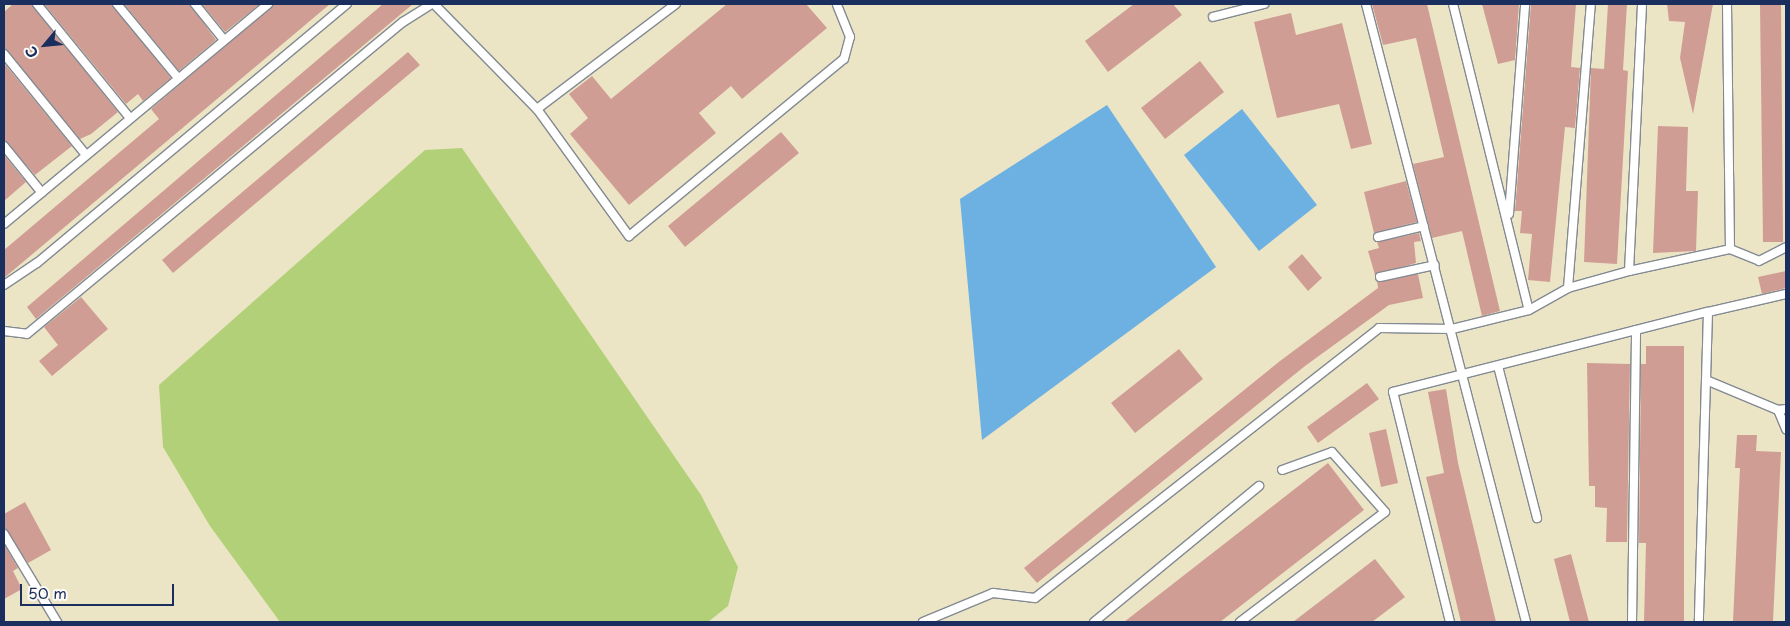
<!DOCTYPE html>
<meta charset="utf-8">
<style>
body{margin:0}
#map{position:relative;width:1790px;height:626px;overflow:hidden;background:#ebe5c5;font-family:"Playpen Sans",sans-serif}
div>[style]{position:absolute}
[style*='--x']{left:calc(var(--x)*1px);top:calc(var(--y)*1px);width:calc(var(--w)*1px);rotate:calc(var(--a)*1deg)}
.green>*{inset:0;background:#b2d077}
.water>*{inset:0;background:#6db0e2}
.building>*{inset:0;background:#d09d95}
.roads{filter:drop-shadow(1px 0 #838a92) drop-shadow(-1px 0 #838a92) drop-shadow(0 1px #838a92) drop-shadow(0 -1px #838a92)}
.lane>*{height:8px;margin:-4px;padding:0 4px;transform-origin:4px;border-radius:4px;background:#fff}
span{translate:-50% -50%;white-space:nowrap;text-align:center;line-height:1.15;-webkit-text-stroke:5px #fdfcf7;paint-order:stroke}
.frame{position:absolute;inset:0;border:5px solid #1b2f5e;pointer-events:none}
.north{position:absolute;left:20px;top:20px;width:50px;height:50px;-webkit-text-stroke:4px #fdfcf7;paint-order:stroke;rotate:242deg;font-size:14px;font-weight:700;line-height:20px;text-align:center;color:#1b2f5e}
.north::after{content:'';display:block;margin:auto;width:18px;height:22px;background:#1b2f5e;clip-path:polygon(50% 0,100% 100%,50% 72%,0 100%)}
.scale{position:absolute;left:20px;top:584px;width:154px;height:22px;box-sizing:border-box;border:2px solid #1b2f5e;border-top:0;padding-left:6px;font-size:15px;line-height:18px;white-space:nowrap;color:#1b2f5e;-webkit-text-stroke:4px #fdfcf7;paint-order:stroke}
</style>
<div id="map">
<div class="green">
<div style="clip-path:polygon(462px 148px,701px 495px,738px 567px,728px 606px,708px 622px,280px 622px,210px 526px,163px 447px,159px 385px,425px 150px)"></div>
</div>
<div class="water">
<div style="clip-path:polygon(1107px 105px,1216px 267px,982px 440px,960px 199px)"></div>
<div style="clip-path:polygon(1242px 109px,1317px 205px,1259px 251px,1184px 155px)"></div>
</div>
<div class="building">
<div style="clip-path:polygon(13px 4px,32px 4px,118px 112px,91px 134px,80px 139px,4px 48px,4px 12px)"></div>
<div style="clip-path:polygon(44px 4px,112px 4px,171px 78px,143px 101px,138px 94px,126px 104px)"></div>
<div style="clip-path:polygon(124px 4px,190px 4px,216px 40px,179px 71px)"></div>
<div style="clip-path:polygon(202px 4px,260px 4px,225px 32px)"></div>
<div style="clip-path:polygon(274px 4px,330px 4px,4px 278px,4px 250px,159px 119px,151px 109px)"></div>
<div style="clip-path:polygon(383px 4px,413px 4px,36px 319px,27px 307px)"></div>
<div style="clip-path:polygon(727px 4px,806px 4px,827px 28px,742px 99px,731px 86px,699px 113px,716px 133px,629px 205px,570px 134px,588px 118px,569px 94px,592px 76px,611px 99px)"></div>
<div style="clip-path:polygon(1134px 4px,1173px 4px,1182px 15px,1108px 72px,1085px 41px)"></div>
<div style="clip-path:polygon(1372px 4px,1427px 4px,1500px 311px,1482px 316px,1462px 231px,1432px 238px,1413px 164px,1444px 157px,1416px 38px,1383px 45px)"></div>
<div style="clip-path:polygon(1482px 4px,1519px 4px,1515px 60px,1498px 64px)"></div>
<div style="clip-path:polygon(1531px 4px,1576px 4px,1571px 67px,1580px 68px,1575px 128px,1565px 127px,1550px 282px,1528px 280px,1532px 234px,1520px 233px,1522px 211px,1515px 211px)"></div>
<div style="clip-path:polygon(1608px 4px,1627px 4px,1623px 70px,1628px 71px,1617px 264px,1584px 262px,1591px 68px,1604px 69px)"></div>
<div style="clip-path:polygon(1667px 4px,1713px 4px,1693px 114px,1680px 58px,1685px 22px,1669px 21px)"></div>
<div style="clip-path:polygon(1760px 4px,1781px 4px,1783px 242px,1763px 242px)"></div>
<div style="clip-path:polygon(1291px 13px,1296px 35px,1342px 23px,1372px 144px,1351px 149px,1339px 104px,1277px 118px,1254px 22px)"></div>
<div style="clip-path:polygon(408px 52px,420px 65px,173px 273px,162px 260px)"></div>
<div style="clip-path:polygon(1200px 61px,1224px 92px,1165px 139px,1141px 108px)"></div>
<div style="clip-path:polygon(4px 63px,72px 146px,35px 175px,4px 140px)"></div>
<div style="clip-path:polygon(1658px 126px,1688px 127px,1686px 191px,1698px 191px,1696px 251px,1653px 253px)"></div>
<div style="clip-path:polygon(781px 132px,799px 153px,685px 247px,668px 226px)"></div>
<div style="clip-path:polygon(4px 155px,26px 182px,4px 201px)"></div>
<div style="clip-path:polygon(1406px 181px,1417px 222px,1374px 233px,1364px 192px)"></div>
<div style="clip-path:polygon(1419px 233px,1421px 241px,1414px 242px,1416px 263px,1375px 275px,1368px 251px,1379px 248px,1377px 242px)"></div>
<div style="clip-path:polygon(1302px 254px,1322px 278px,1308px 291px,1288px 267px)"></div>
<div style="clip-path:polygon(1786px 271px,1786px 288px,1762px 294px,1758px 277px)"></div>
<div style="clip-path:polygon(1418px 274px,1423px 298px,1389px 305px,1305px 366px,1037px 583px,1024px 568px,1280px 361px,1378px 288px,1377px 281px)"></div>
<div style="clip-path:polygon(81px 297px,108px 329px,52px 376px,39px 361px,58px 345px,44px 327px)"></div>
<div style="clip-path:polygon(1646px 346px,1684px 346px,1684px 622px,1644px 622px,1646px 543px,1639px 543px,1641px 364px,1646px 364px)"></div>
<div style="clip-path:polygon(1179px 349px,1203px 379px,1135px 433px,1111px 403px)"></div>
<div style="clip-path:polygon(1587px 363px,1630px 364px,1627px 542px,1606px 542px,1607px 508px,1595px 507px,1595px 486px,1589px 486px)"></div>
<div style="clip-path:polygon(1367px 383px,1379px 399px,1318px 443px,1307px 427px)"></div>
<div style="clip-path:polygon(1446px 389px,1458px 463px,1496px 622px,1461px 622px,1426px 477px,1444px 473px,1428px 392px)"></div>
<div style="clip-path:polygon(1386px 429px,1398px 483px,1381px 487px,1369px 433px)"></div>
<div style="clip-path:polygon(1737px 435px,1757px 435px,1756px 451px,1781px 452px,1773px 622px,1733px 622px,1740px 468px,1735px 468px)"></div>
<div style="clip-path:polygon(1328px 463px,1364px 510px,1220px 622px,1124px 622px)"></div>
<div style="clip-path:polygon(25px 502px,51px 550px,28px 563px,4px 528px,4px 514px)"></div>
<div style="clip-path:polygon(4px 544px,18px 568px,13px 571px,22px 589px,4px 599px)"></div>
<div style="clip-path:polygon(1571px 554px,1589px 622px,1570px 622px,1554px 559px)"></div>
<div style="clip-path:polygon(1375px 559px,1405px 597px,1372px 622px,1293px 622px)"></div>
</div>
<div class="roads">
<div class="lane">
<div style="--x:37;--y:4;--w:147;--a:50.8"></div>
<div style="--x:117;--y:4;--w:96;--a:50.5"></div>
<div style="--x:195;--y:4;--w:46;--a:51.1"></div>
<div style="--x:434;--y:4;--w:147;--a:45.6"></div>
<div style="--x:537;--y:109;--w:157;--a:54.1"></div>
<div style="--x:629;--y:236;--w:278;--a:-39.5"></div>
<div style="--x:844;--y:59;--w:23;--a:-75"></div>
<div style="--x:850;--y:37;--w:35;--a:-112"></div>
<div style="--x:1366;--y:4;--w:638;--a:75.48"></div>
<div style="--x:1453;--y:4;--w:315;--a:76.1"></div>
<div style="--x:1727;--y:4;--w:245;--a:89.3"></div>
<div style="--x:1213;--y:17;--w:53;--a:-14.3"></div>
<div style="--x:4;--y:54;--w:130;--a:50.9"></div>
<div style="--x:537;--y:109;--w:174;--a:-37.1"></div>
<div style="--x:4;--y:146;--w:60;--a:51"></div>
<div style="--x:1509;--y:214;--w:211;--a:-85.6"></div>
<div style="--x:4;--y:224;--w:344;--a:-39.8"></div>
<div style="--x:1378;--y:237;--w:47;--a:-13.4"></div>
<div style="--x:1629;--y:271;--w:267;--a:-87.2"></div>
<div style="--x:1380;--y:277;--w:56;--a:-12.3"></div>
<div style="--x:4;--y:285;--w:40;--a:-34"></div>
<div style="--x:37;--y:263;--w:404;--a:-39.9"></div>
<div style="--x:1568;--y:288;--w:285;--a:-85.4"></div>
<div style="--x:1708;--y:312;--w:80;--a:-13"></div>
<div style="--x:4;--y:331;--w:23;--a:7"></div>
<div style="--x:27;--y:334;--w:489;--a:-39.7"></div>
<div style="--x:403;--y:22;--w:34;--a:-32"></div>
<div style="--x:1498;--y:366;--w:157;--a:75.6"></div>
<div style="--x:1706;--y:380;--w:78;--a:22.6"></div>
<div style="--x:1778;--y:410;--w:8;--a:-7"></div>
<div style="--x:1778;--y:410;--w:21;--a:67"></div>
<div style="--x:4;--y:534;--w:103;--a:58.9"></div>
<div style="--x:923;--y:622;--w:76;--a:-22.5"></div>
<div style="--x:993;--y:593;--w:42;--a:6.8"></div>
<div style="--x:1035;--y:598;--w:437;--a:-38.1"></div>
<div style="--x:1379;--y:328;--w:73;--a:0.8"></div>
<div style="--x:1452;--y:329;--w:79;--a:-13.9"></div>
<div style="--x:1529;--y:310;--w:45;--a:-29.4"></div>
<div style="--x:1568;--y:288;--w:63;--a:-15.6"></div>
<div style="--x:1629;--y:271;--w:103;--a:-12.3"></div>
<div style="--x:1730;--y:249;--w:31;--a:22"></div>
<div style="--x:1759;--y:261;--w:30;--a:-27"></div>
<div style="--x:1094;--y:622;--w:214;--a:-39.5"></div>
<div style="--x:1240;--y:622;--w:182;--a:-37.2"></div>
<div style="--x:1385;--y:512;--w:80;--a:-131.5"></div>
<div style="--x:1332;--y:452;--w:53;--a:160.2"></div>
<div style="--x:1450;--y:622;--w:237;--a:-103.9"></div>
<div style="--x:1393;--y:392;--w:325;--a:-14.3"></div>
<div style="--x:1708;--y:312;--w:310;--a:91.7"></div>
<div style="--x:1632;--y:622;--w:292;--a:-89.2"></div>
</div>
</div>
<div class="frame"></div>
<div class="north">С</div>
<div class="scale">50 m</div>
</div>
